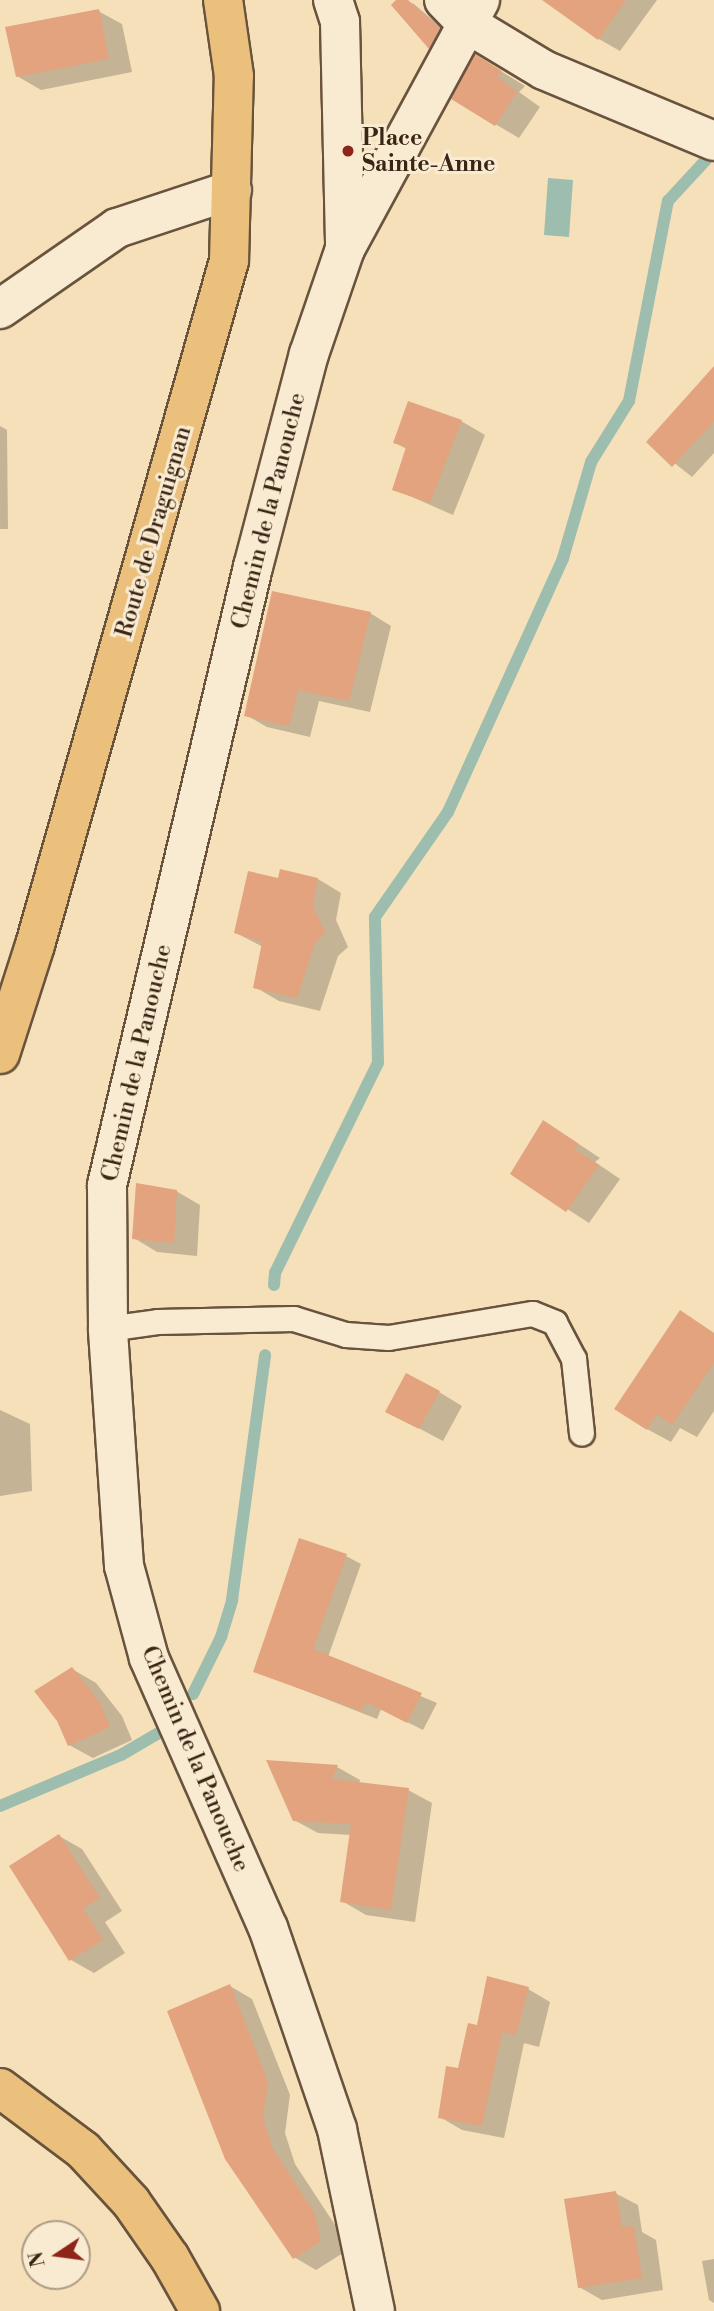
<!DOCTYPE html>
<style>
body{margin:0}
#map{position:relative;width:714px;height:2311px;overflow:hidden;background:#f6e0b9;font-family:"Libre Bodoni",serif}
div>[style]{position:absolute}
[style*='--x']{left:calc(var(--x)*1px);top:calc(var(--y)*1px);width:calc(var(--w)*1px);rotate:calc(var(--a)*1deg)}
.water>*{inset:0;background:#9dbdaf}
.shadow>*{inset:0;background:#0003}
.stream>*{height:12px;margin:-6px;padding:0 6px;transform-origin:6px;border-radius:6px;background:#9dbdaf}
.building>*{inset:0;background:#e2a37e}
.roads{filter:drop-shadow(2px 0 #69533d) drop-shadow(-2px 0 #69533d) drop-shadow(0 2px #69533d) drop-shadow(0 -2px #69533d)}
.lane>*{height:24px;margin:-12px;padding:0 12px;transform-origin:12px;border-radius:12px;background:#f9ebd2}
.street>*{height:38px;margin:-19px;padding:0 19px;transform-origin:19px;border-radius:19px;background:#f9ebd2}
.primary>*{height:38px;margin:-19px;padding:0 19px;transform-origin:19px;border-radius:19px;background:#ebc07c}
.dots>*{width:19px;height:19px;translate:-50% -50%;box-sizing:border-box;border:4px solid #f9ebd2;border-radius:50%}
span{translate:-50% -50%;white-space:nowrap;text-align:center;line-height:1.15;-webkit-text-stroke:6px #f9ebd2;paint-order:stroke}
.poi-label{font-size:23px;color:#3a2414;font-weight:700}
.left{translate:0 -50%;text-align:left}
.street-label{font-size:23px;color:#3a2414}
.north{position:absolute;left:21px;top:2220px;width:70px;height:70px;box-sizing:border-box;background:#f9ebd2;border:2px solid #ad9b86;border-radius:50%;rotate:257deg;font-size:19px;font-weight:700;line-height:28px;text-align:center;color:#3a2414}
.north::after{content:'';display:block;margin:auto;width:24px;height:32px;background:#8f2418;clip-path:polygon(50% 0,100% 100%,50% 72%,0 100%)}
</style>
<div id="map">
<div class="water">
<div style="clip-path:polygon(548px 178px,573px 180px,569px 237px,544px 235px)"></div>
</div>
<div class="shadow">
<div style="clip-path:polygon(399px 0,414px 4px,451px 36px,441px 54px,430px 48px)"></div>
<div style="clip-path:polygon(571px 0,657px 0,620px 51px,599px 39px)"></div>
<div style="clip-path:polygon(98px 11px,122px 24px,132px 72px,41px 90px,17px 76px)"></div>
<div style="clip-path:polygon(499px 70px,525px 86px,519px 92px,540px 107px,519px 138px,453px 99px)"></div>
<div style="clip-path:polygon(714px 367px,714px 453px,692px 477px,648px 442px)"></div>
<div style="clip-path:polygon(461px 421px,485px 435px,453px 515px,394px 489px,407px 449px,395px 443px)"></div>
<div style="clip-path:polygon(0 426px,7px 430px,8px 529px,0 529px)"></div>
<div style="clip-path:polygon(370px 613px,391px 626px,370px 712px,319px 701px,310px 737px,267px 727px,246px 715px)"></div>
<div style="clip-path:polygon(318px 879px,341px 893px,336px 920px,348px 947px,338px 956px,320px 1011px,279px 1001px,255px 987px,263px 947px,236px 933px,279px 880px)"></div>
<div style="clip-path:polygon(565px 1135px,600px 1158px,595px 1162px,620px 1179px,589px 1223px,513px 1174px)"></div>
<div style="clip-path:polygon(176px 1191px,200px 1205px,197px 1256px,157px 1252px,134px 1238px)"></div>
<div style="clip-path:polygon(681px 1313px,714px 1333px,714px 1411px,697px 1437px,680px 1428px,671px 1442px,647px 1429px)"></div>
<div style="clip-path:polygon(439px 1392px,462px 1406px,443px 1441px,411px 1424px)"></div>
<div style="clip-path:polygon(0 1410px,30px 1424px,32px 1491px,0 1496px)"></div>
<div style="clip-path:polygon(346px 1556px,361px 1564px,328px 1657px,437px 1703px,423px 1730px,381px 1709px,377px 1719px,255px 1671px)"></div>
<div style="clip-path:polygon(72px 1669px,96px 1683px,122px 1716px,132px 1740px,93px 1758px,69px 1745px)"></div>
<div style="clip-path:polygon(337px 1767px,360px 1780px,359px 1784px,408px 1790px,432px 1803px,415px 1922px,366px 1915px,342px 1901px,351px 1835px,318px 1833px,294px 1820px)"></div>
<div style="clip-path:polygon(59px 1836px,82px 1849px,122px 1911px,105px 1922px,125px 1953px,94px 1973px,71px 1960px)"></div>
<div style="clip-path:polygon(230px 1986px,252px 1999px,290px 2095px,285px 2133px,295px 2164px,337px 2228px,343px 2253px,316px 2270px,294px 2257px)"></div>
<div style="clip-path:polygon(528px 1989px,550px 2002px,539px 2047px,524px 2043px,504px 2138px,462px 2130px,440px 2117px,478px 2027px)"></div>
<div style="clip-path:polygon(615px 2193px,638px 2205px,642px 2232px,656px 2240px,663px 2290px,602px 2300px,579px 2287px)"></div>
<div style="clip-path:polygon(714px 2259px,714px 2303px,709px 2300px,702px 2261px)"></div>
</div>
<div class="stream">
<div style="--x:274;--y:1285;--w:12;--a:-85"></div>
<div style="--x:275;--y:1273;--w:234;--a:-63.9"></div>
<div style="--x:378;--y:1063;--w:146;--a:-91.2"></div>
<div style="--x:375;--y:917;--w:128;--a:-55.2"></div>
<div style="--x:448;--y:812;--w:279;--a:-65.6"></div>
<div style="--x:563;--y:558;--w:100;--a:-73.7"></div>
<div style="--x:591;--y:462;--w:72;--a:-58.1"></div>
<div style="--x:629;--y:401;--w:204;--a:-79"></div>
<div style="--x:668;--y:201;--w:56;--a:-47.2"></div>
<div style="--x:193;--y:1694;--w:64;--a:-63.8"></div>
<div style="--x:221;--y:1637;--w:39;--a:-73"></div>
<div style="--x:232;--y:1600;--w:247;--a:-82.3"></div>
<div style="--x:0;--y:1806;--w:131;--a:-22.9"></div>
<div style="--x:121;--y:1755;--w:48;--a:-30.3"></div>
</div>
<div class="building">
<div style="clip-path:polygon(396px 0,408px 0,440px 28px,429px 49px,391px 5px)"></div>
<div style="clip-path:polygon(542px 0,626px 0,598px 40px)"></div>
<div style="clip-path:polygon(99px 9px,109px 59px,16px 77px,5px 27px)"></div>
<div style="clip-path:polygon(475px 54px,502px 71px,497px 77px,517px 92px,495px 126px,451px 99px)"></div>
<div style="clip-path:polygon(714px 366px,714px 421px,672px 467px,646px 442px)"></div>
<div style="clip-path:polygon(408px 401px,462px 420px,430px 503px,392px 490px,406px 447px,393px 443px)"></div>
<div style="clip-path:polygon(272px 591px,371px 612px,349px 701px,298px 690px,289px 726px,244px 716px)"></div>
<div style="clip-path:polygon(280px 869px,318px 878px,313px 905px,325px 933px,315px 943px,297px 998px,253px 988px,262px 942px,234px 933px,248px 871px,278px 878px)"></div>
<div style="clip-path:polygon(543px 1120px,579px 1144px,574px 1149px,599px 1165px,566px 1212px,510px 1174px)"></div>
<div style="clip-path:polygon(136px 1183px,177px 1190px,174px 1243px,132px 1239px)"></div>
<div style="clip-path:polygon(680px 1310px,714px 1333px,714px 1363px,672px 1425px,657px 1414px,647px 1430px,614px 1409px)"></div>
<div style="clip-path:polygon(406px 1373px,440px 1391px,419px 1429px,385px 1412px)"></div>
<div style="clip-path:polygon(299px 1538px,347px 1554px,313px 1649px,422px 1693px,407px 1723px,366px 1702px,361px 1711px,253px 1672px)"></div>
<div style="clip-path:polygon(72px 1667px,99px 1701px,110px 1727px,68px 1746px,57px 1721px,34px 1691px)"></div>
<div style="clip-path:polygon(266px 1760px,338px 1765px,332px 1779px,409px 1788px,391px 1910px,340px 1902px,351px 1824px,293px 1821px)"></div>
<div style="clip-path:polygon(59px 1834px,100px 1898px,83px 1908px,103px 1940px,69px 1961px,9px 1866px)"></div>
<div style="clip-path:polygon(487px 1976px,529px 1987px,516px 2035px,502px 2032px,482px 2126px,438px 2118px,446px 2066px,458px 2068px,468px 2023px,477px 2025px)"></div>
<div style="clip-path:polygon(230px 1984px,268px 2081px,263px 2119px,273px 2149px,315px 2214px,321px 2241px,293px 2259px,225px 2159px,167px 2011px)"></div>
<div style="clip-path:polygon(616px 2191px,622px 2227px,634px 2226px,642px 2278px,578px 2288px,564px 2199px)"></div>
</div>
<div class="roads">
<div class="lane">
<div style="--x:108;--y:1329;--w:50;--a:-8"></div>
<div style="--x:158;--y:1322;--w:136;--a:-1.3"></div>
<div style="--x:294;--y:1319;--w:54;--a:17.1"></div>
<div style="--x:346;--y:1335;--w:43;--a:4"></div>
<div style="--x:389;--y:1338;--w:146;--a:-9.5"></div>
<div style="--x:533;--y:1314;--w:24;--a:22"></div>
<div style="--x:555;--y:1323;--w:41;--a:62.2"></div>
<div style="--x:574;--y:1359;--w:75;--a:83.9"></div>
</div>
<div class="street">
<div style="--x:333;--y:0;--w:23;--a:72"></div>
<div style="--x:340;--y:22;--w:227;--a:88.7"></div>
<div style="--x:444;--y:0;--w:32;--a:46"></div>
<div style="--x:466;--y:23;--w:91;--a:31.1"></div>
<div style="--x:544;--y:70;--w:184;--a:22.7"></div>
<div style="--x:0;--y:309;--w:142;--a:-34.7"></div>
<div style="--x:117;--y:228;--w:121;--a:-18.3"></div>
<div style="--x:375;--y:2311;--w:186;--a:-101.8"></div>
<div style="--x:337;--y:2129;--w:213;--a:-108.9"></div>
<div style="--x:268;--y:1928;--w:295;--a:-113.8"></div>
<div style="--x:149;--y:1658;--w:95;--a:-105.2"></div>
<div style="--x:124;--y:1566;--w:238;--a:-93.9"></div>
<div style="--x:108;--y:1329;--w:144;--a:-90.4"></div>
<div style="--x:107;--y:1185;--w:635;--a:-76.71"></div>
<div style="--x:253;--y:567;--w:220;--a:-75.3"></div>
<div style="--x:309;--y:354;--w:111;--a:-71.1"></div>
<div style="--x:345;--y:249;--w:283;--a:-61.5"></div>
</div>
<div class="primary">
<div style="--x:0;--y:1054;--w:114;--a:-72.2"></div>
<div style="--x:35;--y:945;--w:711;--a:-74.17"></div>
<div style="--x:229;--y:261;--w:185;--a:-88.5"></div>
<div style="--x:234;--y:76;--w:77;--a:-98.2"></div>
<div style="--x:0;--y:2088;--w:104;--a:36.8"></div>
<div style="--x:83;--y:2150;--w:71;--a:47.3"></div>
<div style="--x:131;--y:2202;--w:68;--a:55.1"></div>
<div style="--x:170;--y:2258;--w:61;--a:60.5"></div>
</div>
</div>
<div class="dots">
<div style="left:348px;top:151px;background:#8f2418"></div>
</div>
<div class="poi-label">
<span class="left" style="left:362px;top:151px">Place<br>Sainte-Anne</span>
</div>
<div class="street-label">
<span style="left:269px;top:511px;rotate:-76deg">Chemin de la Panouche</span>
<span style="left:154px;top:532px;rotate:-74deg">Route de Draguignan</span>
<span style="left:137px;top:1063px;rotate:-77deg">Chemin de la Panouche</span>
<span style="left:195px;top:1759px;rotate:67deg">Chemin de la Panouche</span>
</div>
<div class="north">N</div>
</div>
